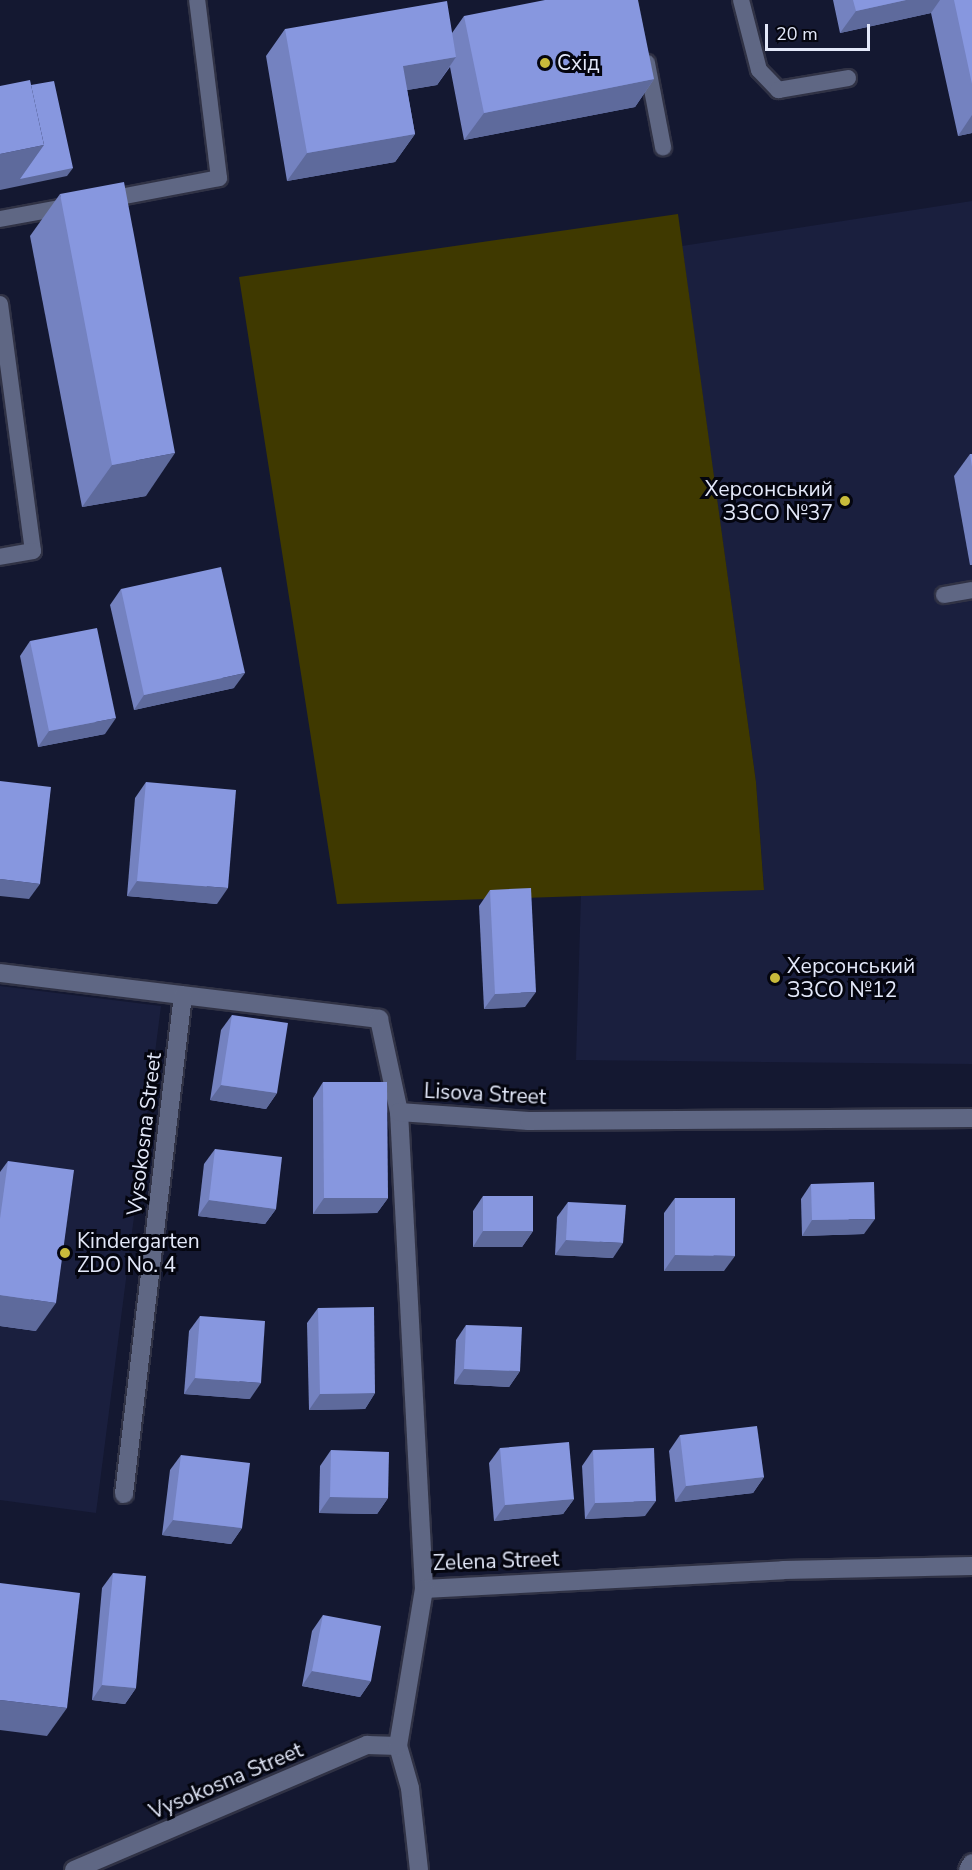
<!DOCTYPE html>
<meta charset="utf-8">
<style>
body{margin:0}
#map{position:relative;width:972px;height:1870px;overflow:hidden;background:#141831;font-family:"Nunito Sans",sans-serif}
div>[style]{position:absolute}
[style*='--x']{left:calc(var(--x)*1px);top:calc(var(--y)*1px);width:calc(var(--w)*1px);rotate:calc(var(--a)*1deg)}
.built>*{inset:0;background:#1a1f3e}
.green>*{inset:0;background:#3f3900}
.roads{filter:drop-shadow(2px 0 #303245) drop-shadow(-2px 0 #303245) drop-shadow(0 2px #303245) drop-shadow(0 -2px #303245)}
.lane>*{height:16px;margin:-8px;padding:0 8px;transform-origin:8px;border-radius:8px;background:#5f6784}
.street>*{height:18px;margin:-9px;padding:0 9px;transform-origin:9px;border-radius:9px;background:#5f6784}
.wall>*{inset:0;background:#7482c0}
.shaded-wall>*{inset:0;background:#5e6a9c}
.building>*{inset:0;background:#8797df}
.dots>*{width:16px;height:16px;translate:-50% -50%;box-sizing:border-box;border:3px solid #04050f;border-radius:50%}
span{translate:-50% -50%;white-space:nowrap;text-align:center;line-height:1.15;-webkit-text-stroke:6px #04050f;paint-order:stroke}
.poi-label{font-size:21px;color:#e3e8f9}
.left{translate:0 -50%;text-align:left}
.right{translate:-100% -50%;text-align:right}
.street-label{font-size:21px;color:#e3e8f9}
.scale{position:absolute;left:765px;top:24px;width:105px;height:27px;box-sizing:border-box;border:3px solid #e3e8f9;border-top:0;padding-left:8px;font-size:18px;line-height:21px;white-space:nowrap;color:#e3e8f9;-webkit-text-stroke:4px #04050f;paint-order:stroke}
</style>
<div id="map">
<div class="built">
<div style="clip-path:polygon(972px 201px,972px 1064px,576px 1060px,581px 895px,764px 889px,756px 782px,682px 246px)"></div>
<div style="clip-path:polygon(0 986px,161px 1006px,96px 1513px,0 1500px)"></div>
</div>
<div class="green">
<div style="clip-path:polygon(678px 214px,756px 782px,764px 890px,337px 904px,239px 277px)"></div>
</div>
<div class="roads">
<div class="lane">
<div style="--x:741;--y:0;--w:72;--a:75.6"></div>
<div style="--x:759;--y:70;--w:28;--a:46"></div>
<div style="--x:778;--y:90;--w:71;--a:-9.7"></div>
<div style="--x:647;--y:63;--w:86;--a:79.2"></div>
<div style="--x:104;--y:200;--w:117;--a:-10.8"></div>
<div style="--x:219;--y:178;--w:179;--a:-97"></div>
<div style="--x:0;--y:219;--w:71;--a:-10.5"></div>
<div style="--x:0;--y:304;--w:249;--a:82.4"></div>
<div style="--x:33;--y:551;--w:34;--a:170"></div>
<div style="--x:944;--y:595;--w:28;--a:-10"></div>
</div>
<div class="street">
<div style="--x:0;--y:973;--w:382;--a:6.9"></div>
<div style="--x:379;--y:1019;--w:95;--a:77.9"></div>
<div style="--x:399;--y:1112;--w:478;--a:87"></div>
<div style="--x:424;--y:1589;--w:360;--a:-3"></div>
<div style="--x:783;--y:1570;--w:189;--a:-1.2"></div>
<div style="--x:399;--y:1112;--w:130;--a:4"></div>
<div style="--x:529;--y:1121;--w:443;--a:-0.4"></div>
<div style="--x:124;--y:1494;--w:502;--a:-83.26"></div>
<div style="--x:74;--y:1870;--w:319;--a:-23.1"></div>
<div style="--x:367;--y:1745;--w:31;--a:2"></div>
<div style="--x:419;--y:1870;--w:82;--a:-96.3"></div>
<div style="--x:410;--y:1788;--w:44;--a:-105.9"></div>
<div style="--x:398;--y:1746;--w:159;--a:-80.6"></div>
<div style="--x:968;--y:1870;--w:8;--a:-60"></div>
</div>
</div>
<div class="wall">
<div style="clip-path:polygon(833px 0,972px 0,972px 133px,958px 136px,931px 13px,840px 33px)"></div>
<div style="clip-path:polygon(464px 16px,654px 79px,635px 107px,464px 140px,450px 67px,437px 85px,407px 90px,415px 134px,395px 162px,287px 181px,266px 56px,285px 29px,452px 33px)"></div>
<div style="clip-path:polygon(60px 194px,146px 496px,82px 507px,30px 236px)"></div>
<div style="clip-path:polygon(970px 454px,972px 454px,972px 565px,970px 565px,954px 476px)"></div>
<div style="clip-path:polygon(121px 589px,234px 688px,134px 710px,110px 605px)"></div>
<div style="clip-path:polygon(30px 641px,105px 734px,38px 747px,20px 656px)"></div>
<div style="clip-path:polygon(146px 782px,217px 904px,127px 896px,135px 798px)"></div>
<div style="clip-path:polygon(490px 890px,525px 1007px,484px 1009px,479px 906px)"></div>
<div style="clip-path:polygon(232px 1015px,277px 1093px,266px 1109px,210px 1100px,221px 1030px)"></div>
<div style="clip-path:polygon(323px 1082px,388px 1198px,377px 1213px,313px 1214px,313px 1098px)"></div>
<div style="clip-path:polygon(215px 1149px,276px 1209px,265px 1224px,198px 1216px,204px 1164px)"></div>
<div style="clip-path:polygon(8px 1161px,36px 1331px,0 1326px,0 1172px)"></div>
<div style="clip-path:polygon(811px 1184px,864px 1234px,802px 1236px,801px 1199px)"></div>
<div style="clip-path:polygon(483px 1196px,533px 1231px,522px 1247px,473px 1247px,473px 1211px)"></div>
<div style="clip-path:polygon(675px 1198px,724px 1271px,664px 1271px,664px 1213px)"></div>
<div style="clip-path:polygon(568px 1202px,613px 1258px,555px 1255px,557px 1217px)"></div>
<div style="clip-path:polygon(318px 1308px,375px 1393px,365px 1409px,309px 1410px,307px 1323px)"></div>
<div style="clip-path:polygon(200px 1316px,250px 1399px,184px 1394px,189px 1331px)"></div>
<div style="clip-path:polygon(466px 1325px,520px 1371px,509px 1387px,454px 1384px,456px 1340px)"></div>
<div style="clip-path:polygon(680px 1435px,764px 1477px,753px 1493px,675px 1502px,669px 1451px)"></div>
<div style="clip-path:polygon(500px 1448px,574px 1499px,563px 1514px,494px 1521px,489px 1463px)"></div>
<div style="clip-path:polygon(331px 1450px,388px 1498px,377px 1514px,319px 1513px,320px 1466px)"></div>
<div style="clip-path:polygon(593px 1450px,645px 1516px,585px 1519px,582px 1466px)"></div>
<div style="clip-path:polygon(181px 1455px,242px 1528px,231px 1544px,162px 1535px,170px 1470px)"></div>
<div style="clip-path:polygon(113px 1573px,136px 1688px,125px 1704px,92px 1700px,102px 1588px)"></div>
<div style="clip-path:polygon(323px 1615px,371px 1681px,360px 1697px,302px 1686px,312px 1631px)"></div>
</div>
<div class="shaded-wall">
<div style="clip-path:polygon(906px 0,940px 0,931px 13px,840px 33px,856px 11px)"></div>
<div style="clip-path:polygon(456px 57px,437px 85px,384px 94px,403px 66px)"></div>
<div style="clip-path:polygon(654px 79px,635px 107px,464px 140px,484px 113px)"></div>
<div style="clip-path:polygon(972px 115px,972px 133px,958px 136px)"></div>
<div style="clip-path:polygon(415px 134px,395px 162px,287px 181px,307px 153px)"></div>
<div style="clip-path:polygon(44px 145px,73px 168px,67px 176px,0 190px,0 154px)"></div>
<div style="clip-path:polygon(175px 453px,146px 496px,82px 507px,112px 465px)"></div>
<div style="clip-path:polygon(245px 673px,234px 688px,134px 710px,144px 695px)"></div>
<div style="clip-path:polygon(116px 718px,105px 734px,38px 747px,49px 731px)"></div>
<div style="clip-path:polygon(0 879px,40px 884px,29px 899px,0 896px)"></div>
<div style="clip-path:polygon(137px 881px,228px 888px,217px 904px,127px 896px)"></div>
<div style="clip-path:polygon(536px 992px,525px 1007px,484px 1009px,495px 994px)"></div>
<div style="clip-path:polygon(221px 1085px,277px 1093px,266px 1109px,210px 1100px)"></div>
<div style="clip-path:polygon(324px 1198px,388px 1198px,377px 1213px,313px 1214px)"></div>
<div style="clip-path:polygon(209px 1200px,276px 1209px,265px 1224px,198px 1216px)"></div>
<div style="clip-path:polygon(875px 1219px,864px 1234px,802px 1236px,812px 1220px)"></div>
<div style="clip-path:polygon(483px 1231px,533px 1231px,522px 1247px,473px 1247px)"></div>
<div style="clip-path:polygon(566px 1240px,623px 1243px,613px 1258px,555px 1255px)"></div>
<div style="clip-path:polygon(675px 1255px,735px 1256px,724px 1271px,664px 1271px)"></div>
<div style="clip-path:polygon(0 1295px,56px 1303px,36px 1331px,0 1326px)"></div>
<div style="clip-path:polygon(464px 1369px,520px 1371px,509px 1387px,454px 1384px)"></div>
<div style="clip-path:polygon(195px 1378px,261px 1383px,250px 1399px,184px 1394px)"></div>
<div style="clip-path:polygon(375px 1393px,365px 1409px,309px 1410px,320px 1394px)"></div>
<div style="clip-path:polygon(764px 1477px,753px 1493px,675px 1502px,686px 1486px)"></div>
<div style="clip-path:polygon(330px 1497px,388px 1498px,377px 1514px,319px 1513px)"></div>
<div style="clip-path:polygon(574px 1499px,563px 1514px,494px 1521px,505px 1505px)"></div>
<div style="clip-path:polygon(656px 1501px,645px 1516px,585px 1519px,595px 1503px)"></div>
<div style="clip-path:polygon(173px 1520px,242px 1528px,231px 1544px,162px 1535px)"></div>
<div style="clip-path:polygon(312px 1671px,371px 1681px,360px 1697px,302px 1686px)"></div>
<div style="clip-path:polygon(102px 1685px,136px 1688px,125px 1704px,92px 1700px)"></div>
<div style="clip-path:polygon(0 1700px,67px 1708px,47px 1736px,0 1730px)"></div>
</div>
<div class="building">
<div style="clip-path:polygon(545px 0,638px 0,654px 79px,484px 113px,464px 16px)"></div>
<div style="clip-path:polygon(853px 0,906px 0,856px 11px)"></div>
<div style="clip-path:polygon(954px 0,972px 0,972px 84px)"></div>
<div style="clip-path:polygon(447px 1px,456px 57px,403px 66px,415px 134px,307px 153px,285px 29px)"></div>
<div style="clip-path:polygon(30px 80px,44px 145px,0 154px,0 86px)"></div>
<div style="clip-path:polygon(54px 81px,73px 168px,20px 179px,44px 145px,31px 85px)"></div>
<div style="clip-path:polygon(124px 182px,175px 453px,112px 465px,60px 194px)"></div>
<div style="clip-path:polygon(970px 454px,972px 454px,972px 467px)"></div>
<div style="clip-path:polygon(221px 567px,245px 673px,144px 695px,121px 589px)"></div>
<div style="clip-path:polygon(97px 628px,116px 718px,49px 731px,30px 641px)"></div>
<div style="clip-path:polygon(0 781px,51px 787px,40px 884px,0 879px)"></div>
<div style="clip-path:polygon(146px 782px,236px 790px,228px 888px,137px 881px)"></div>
<div style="clip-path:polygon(531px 888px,536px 992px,495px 994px,490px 890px)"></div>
<div style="clip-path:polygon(232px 1015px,288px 1023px,277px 1093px,221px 1085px)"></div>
<div style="clip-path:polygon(323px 1082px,387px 1082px,388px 1198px,324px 1198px)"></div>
<div style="clip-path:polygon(215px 1149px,282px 1157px,276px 1209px,209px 1200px)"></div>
<div style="clip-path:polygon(8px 1161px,74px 1170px,56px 1303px,0 1295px,0 1219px)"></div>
<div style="clip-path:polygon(874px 1182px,875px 1219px,812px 1220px,811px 1184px)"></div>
<div style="clip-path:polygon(483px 1196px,533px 1196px,533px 1231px,483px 1231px)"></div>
<div style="clip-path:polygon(675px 1198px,735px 1198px,735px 1256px,675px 1255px)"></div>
<div style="clip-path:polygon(568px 1202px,626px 1205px,623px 1243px,566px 1240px)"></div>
<div style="clip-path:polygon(374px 1307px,375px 1393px,320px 1394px,318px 1308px)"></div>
<div style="clip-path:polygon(200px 1316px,265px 1321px,261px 1383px,195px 1378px)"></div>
<div style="clip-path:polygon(466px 1325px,522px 1327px,520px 1371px,464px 1369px)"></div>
<div style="clip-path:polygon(757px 1426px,764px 1477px,686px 1486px,680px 1435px)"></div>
<div style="clip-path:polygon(569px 1442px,574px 1499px,505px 1505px,500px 1448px)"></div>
<div style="clip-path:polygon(654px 1448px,656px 1501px,595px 1503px,593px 1450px)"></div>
<div style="clip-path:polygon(331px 1450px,389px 1452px,388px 1498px,330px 1497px)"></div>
<div style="clip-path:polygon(181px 1455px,250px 1463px,242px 1528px,173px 1520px)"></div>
<div style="clip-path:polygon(113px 1573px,146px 1576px,136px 1688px,102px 1685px)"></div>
<div style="clip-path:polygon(0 1583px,80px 1593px,67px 1708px,0 1700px)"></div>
<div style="clip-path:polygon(323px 1615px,381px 1626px,371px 1681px,312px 1671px)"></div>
</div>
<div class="dots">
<div style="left:545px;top:63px;background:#c8bb3b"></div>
<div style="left:845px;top:501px;background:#c8bb3b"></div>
<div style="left:775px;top:978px;background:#c8bb3b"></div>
<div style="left:65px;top:1253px;background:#c8bb3b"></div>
</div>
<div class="poi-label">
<span class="left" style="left:557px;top:63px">Схід</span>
<span class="right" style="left:833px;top:501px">Херсонський<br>ЗЗСО №37</span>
<span class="left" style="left:787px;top:978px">Херсонський<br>ЗЗСО №12</span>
<span class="left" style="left:77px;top:1253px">Kindergarten<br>ZDO No. 4</span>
</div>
<div class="street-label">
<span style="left:485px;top:1094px;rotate:3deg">Lisova Street</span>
<span style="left:144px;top:1134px;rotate:-83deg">Vysokosna Street</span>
<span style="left:496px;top:1561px;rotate:-2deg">Zelena Street</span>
<span style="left:226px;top:1781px;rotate:-23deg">Vysokosna Street</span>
</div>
<div class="scale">20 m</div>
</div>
